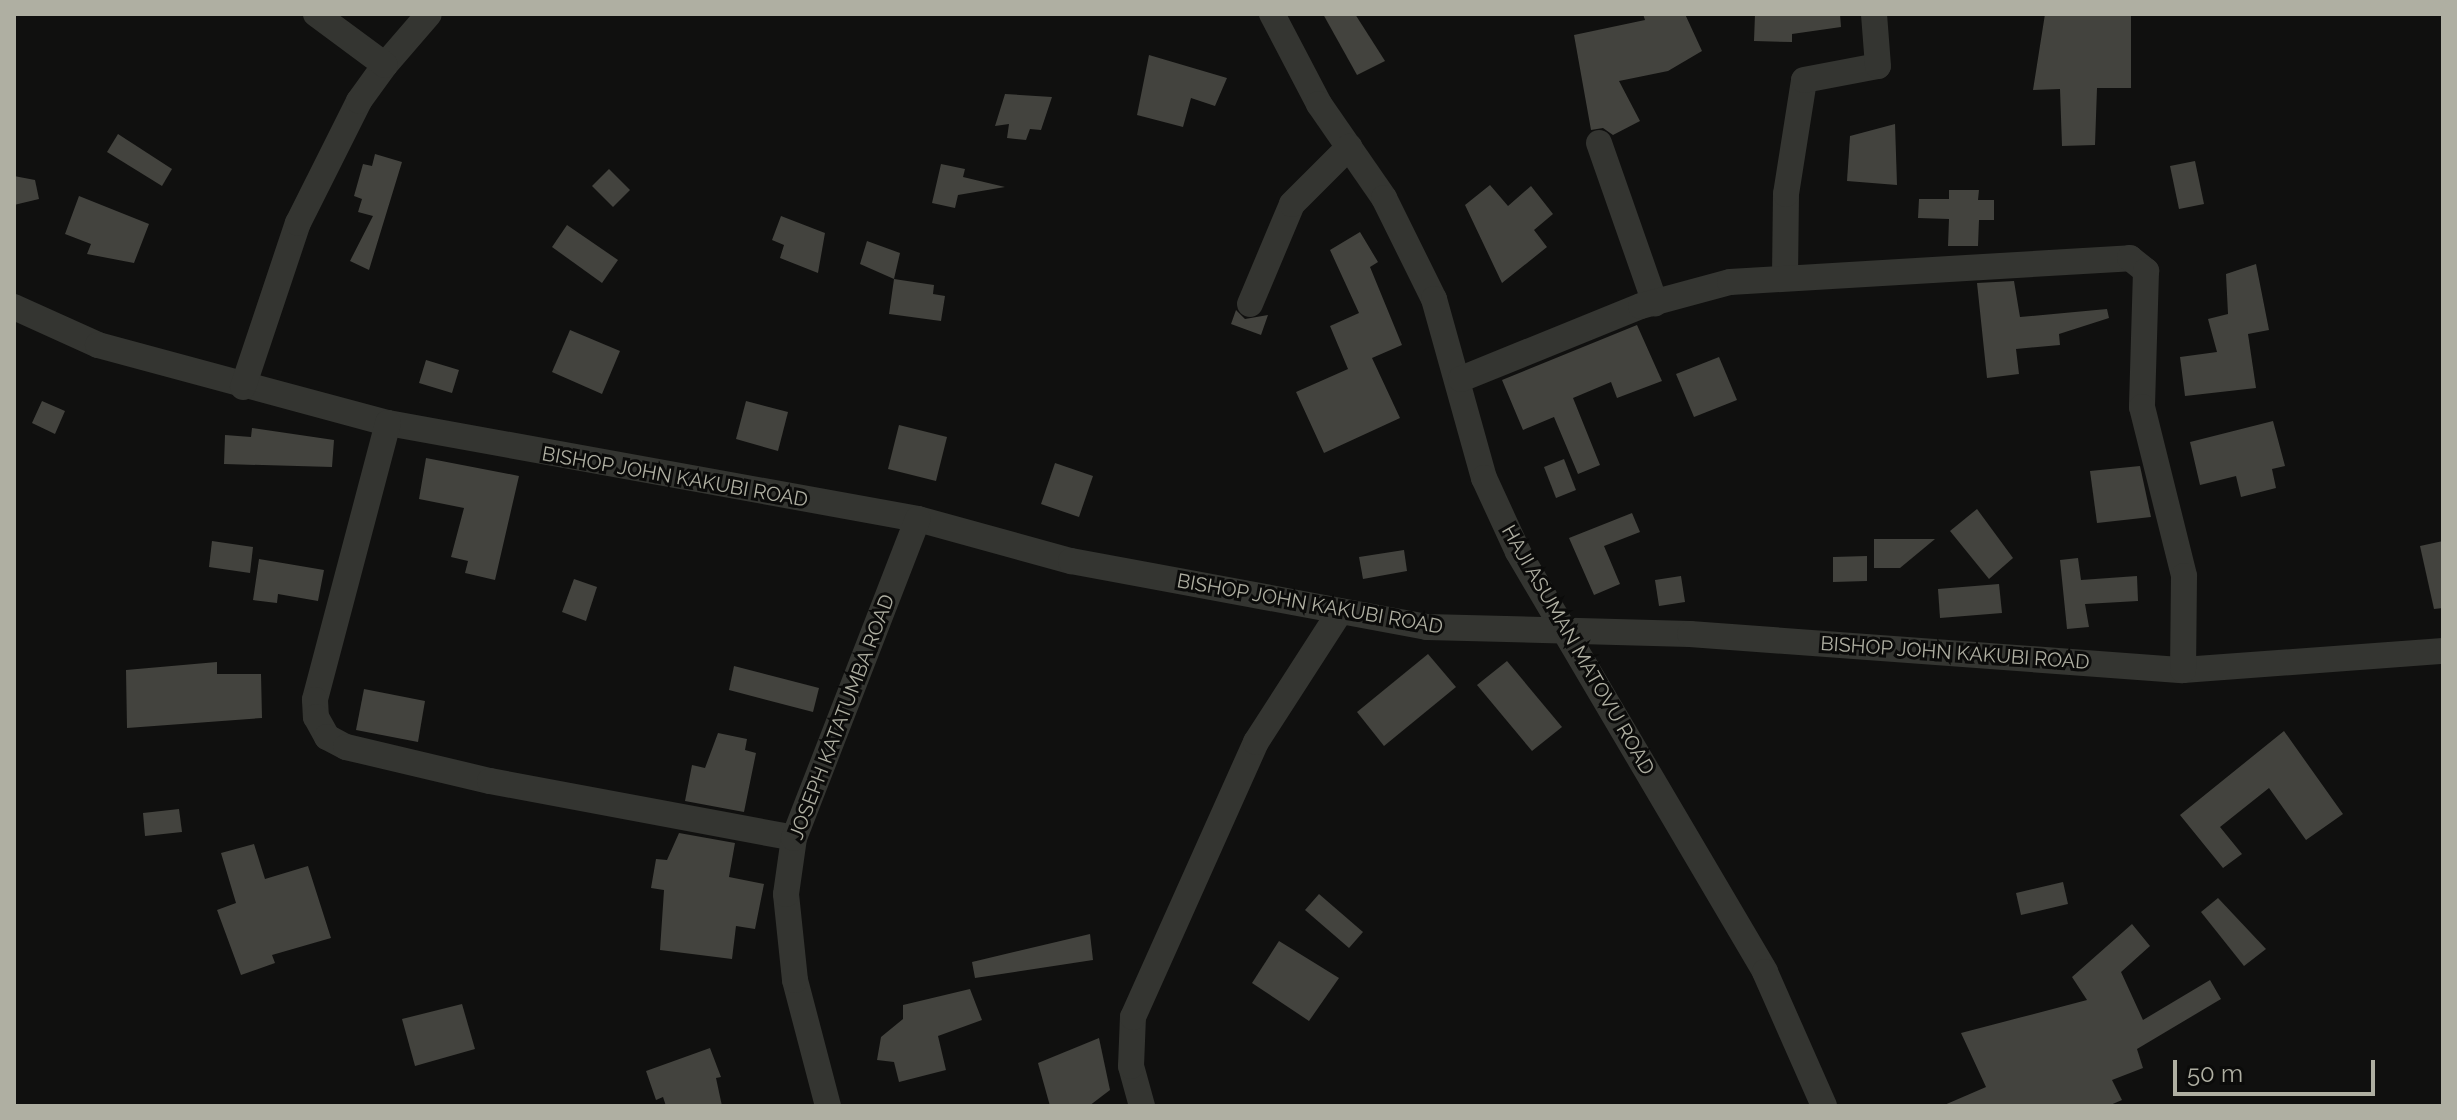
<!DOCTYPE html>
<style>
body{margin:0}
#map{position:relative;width:2457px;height:1120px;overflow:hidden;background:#10100f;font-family:Raleway,sans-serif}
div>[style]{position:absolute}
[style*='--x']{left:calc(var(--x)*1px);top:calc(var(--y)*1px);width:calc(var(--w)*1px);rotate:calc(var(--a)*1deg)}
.building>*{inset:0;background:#43433e}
.minor>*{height:26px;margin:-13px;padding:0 13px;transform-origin:13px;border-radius:13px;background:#343531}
span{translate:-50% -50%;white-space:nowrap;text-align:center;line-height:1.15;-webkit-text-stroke:6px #0b0b0a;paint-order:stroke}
.street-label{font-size:20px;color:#afafa2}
.frame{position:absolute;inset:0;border:16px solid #afafa2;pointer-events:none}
.scale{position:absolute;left:2173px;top:1060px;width:202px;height:36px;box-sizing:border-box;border:4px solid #afafa2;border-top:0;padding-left:10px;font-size:24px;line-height:28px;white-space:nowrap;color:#afafa2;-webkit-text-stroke:6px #0b0b0a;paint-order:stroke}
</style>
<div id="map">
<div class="building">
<div style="clip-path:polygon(1323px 14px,1355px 14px,1385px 61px,1357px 75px)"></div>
<div style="clip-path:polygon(1643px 14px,1685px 14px,1702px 51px,1668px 71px,1619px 81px,1640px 121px,1613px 135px,1603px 128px,1591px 130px,1574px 35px,1645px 20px)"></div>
<div style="clip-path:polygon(1755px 14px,1840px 14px,1841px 27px,1792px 34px,1792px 42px,1754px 41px)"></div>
<div style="clip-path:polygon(2045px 14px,2131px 14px,2131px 88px,2097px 88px,2095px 145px,2062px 146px,2060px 89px,2033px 90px)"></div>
<div style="clip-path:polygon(1149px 55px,1227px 78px,1215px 106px,1191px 98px,1183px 127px,1137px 115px)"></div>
<div style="clip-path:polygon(1005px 94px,1052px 97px,1041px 130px,1030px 129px,1026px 140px,1007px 138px,1009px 124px,995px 126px)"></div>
<div style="clip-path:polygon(1895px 124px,1897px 185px,1847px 181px,1850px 136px)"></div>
<div style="clip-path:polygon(118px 134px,172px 169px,162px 186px,107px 152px)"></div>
<div style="clip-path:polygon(375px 154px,402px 162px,369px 270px,350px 261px,373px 216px,358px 212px,362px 199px,354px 196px,363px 164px,372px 166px)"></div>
<div style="clip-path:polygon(2195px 161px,2204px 204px,2179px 209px,2170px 166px)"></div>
<div style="clip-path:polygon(941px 164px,965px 169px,963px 177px,1005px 187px,958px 195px,955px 208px,932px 203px)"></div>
<div style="clip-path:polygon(609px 169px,630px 190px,613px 207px,592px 186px)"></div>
<div style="clip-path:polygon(14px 176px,35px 180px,39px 199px,14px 205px)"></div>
<div style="clip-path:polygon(1490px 185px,1508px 206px,1531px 186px,1553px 214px,1534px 230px,1547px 247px,1502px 283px,1465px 205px)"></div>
<div style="clip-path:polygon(1949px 190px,1979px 190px,1978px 200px,1994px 200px,1994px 220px,1979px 220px,1978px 246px,1948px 246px,1949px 219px,1918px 218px,1919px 199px,1949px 199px)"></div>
<div style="clip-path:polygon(79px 196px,149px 224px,134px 263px,87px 254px,91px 244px,65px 234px)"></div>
<div style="clip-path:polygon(781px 216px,825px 233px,818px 273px,780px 258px,784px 245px,772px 240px)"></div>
<div style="clip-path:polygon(567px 225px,618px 260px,602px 283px,552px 247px)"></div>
<div style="clip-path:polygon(1360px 232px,1378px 262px,1370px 267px,1402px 345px,1372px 358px,1400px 418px,1324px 453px,1296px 392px,1348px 369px,1330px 326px,1359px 313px,1330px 250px)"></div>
<div style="clip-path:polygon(867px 241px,900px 253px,894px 279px,860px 264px)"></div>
<div style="clip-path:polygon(2256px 264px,2269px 330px,2248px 334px,2256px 388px,2185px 396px,2180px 357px,2217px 352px,2208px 319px,2228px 314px,2226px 274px)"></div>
<div style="clip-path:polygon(894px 279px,934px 285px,933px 294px,945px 296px,941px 321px,889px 314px)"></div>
<div style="clip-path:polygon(2014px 281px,2020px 317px,2107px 309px,2109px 318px,2059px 334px,2060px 345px,2016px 349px,2019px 374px,1987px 378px,1977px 283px)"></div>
<div style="clip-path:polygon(1236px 310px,1245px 319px,1268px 315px,1261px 335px,1231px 324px)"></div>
<div style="clip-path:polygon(1637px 325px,1662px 381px,1617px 398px,1611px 382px,1573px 398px,1600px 465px,1578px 474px,1554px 417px,1523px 430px,1502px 380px)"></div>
<div style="clip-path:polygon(570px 330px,620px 351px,602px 394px,552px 372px)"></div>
<div style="clip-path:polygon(1719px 357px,1737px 400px,1694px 417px,1676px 374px)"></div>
<div style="clip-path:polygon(426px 360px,459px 370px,452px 393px,419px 383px)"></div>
<div style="clip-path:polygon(42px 401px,65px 411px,55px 434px,32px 423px)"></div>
<div style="clip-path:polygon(746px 401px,788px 412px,778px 451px,736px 439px)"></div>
<div style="clip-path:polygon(2273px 421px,2285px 466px,2272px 469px,2276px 488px,2241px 497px,2236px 476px,2200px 485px,2190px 442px)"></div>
<div style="clip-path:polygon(899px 425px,947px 437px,936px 481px,888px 469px)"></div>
<div style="clip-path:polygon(252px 428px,334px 440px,332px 467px,224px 464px,225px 435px,251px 437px)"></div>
<div style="clip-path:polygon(426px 458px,519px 476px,495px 580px,465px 573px,468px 561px,451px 557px,464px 508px,419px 499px)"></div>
<div style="clip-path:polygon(1564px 459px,1576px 490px,1556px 498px,1544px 467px)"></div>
<div style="clip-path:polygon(1055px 463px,1093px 476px,1079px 517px,1041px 504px)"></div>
<div style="clip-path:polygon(2140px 466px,2151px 517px,2097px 523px,2090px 471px)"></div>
<div style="clip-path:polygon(1977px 509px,2013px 558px,1989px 579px,1950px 531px)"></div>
<div style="clip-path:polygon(1632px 513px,1640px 532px,1604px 546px,1620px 584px,1594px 595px,1569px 538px)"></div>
<div style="clip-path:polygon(1874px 539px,1935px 539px,1900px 568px,1874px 568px)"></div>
<div style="clip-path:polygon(212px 541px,253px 547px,250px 573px,209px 567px)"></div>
<div style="clip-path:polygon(2443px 541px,2443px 608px,2434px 609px,2420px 546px)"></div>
<div style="clip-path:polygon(1404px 550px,1407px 571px,1363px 579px,1359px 557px)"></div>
<div style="clip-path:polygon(1867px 556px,1867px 581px,1833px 582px,1833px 557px)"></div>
<div style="clip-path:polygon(2078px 558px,2081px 580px,2137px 576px,2138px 601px,2085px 604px,2089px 627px,2067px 629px,2060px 560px)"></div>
<div style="clip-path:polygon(259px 559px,324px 570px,318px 601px,278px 594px,277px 603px,253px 600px)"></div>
<div style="clip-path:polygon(1681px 576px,1685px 602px,1659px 606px,1655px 580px)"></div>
<div style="clip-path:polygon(574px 579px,597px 587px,586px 621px,562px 612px)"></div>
<div style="clip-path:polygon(1999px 584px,2002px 613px,1940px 618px,1938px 589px)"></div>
<div style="clip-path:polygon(1428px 654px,1456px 687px,1384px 746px,1357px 712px)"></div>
<div style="clip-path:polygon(1507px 661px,1562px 727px,1532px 751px,1477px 685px)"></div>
<div style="clip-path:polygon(217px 662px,217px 674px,261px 674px,262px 718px,127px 728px,126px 670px)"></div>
<div style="clip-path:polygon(734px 666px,819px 688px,813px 712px,729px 690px)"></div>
<div style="clip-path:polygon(364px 689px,425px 701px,418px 742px,356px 730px)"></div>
<div style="clip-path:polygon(2284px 731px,2343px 814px,2306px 840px,2269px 788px,2220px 827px,2242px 854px,2223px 868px,2180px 815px)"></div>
<div style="clip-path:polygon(718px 733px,747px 739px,745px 750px,756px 753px,744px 812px,685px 801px,692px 765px,705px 768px)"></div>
<div style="clip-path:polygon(179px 809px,182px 832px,145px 836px,143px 813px)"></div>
<div style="clip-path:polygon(679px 833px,735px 843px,729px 877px,764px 884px,755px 929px,736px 926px,732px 959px,660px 950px,664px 890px,651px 888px,656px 859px,667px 860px)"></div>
<div style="clip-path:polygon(254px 844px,265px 879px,308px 866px,331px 938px,272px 955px,275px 963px,241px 975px,217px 910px,236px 903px,221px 853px)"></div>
<div style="clip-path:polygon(2063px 882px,2068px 904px,2021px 915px,2016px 893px)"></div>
<div style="clip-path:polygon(1319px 894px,1363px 932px,1349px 948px,1305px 910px)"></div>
<div style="clip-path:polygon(2218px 898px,2266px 949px,2244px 966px,2201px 912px)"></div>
<div style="clip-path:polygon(2132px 924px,2150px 946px,2121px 972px,2143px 1020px,2210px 980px,2221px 999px,2137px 1049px,2143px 1068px,2112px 1080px,2122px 1100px,2108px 1106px,1942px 1106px,1986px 1087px,1961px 1033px,2087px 1000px,2072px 977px)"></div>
<div style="clip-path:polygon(1090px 934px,1093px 960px,975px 978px,972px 962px)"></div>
<div style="clip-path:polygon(1279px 941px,1339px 978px,1309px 1021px,1252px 983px)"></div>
<div style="clip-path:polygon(970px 989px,982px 1020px,938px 1036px,946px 1070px,899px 1082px,894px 1062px,877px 1060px,881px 1037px,903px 1019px,903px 1005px)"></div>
<div style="clip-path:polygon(462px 1004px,475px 1049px,415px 1066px,402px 1019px)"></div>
<div style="clip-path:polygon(1099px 1038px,1110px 1090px,1089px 1106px,1050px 1106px,1038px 1063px)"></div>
<div style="clip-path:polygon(710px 1048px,721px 1077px,716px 1078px,722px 1106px,666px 1106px,663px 1097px,656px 1100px,646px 1071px)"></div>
</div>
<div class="minor">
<div style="--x:1272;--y:14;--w:102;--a:62.4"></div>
<div style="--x:1319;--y:104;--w:114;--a:55.3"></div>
<div style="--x:1384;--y:198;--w:113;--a:63.7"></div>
<div style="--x:1434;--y:299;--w:186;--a:74.4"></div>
<div style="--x:1484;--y:478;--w:81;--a:65.3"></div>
<div style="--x:1518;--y:552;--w:487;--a:59.5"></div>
<div style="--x:1765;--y:972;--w:146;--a:66.2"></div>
<div style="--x:385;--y:65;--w:67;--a:-49.2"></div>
<div style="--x:1599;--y:143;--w:170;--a:70.7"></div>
<div style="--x:1785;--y:276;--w:82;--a:-89.3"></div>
<div style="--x:1786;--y:194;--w:115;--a:-81"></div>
<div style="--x:1804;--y:80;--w:75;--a:-10.7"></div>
<div style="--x:1878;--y:66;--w:52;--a:-94.4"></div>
<div style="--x:1250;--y:304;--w:108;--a:-67.2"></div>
<div style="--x:1292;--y:204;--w:81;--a:-45"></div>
<div style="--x:14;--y:307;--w:92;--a:24.3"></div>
<div style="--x:98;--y:345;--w:300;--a:15.1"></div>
<div style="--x:388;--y:423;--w:539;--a:10.27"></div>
<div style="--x:918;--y:519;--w:159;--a:15.4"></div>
<div style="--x:1071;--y:561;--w:362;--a:10.5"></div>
<div style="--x:1427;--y:627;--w:263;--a:1.5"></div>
<div style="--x:1690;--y:634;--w:494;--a:4.2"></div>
<div style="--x:2183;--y:670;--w:261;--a:-4.2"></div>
<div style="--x:1461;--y:379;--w:194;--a:-22.1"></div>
<div style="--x:1641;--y:306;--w:92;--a:-15.1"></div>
<div style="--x:1730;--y:282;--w:401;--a:-3.4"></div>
<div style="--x:2130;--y:258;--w:21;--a:39"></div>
<div style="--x:2146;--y:271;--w:136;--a:91.7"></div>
<div style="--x:2142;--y:407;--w:174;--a:76"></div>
<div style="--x:2184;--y:576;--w:94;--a:90.6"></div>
<div style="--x:243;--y:387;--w:173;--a:-71.5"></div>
<div style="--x:298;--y:223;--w:136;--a:-63.4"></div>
<div style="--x:359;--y:101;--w:44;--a:-54.2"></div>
<div style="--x:385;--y:65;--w:86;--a:-143.5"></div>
<div style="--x:388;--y:423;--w:286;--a:104.8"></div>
<div style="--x:315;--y:700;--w:17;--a:87"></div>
<div style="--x:316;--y:717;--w:23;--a:61"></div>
<div style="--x:327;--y:737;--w:21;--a:28"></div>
<div style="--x:346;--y:747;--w:148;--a:13.3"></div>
<div style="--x:490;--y:781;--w:309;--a:10.6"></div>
<div style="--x:828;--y:1106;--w:130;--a:-104.7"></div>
<div style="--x:795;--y:980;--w:86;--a:-96"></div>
<div style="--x:786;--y:894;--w:57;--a:-81.9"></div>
<div style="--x:794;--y:838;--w:342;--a:-68.8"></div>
<div style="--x:1142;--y:1106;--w:41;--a:-105.4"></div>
<div style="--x:1131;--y:1066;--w:49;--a:-87.7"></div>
<div style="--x:1133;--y:1017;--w:301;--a:-65.9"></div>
<div style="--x:1256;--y:742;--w:153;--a:-57.2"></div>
</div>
<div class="street-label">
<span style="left:675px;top:477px;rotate:10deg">BISHOP JOHN KAKUBI ROAD</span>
<span style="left:1310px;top:604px;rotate:10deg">BISHOP JOHN KAKUBI ROAD</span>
<span style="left:1578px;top:650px;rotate:60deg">HAJI ASUMAN MATOVU ROAD</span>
<span style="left:1955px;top:653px;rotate:4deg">BISHOP JOHN KAKUBI ROAD</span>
<span style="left:842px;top:717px;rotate:-69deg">JOSEPH KATATUMBA ROAD</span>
</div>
<div class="frame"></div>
<div class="scale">50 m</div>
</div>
